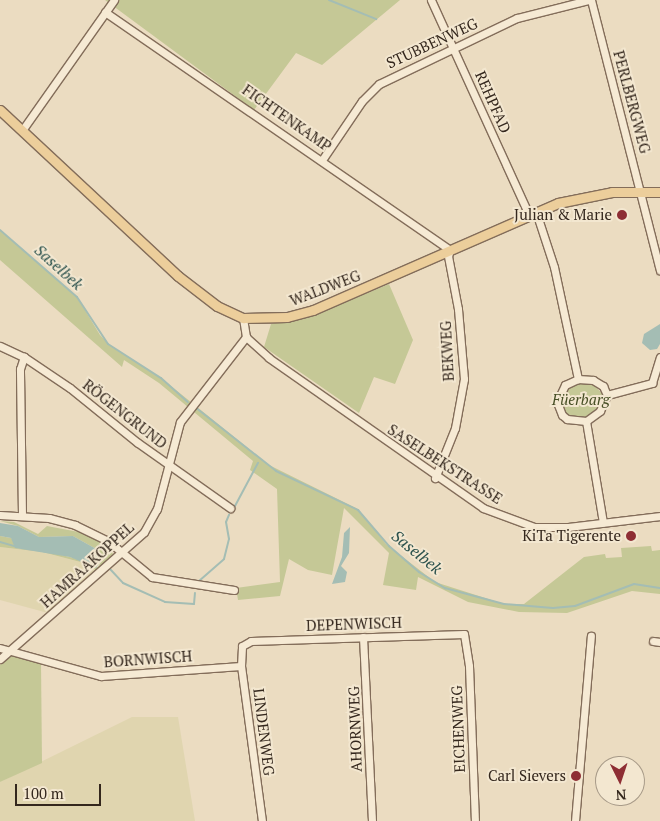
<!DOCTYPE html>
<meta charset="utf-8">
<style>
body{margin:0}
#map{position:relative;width:660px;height:821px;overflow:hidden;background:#ebdcc1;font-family:"PT Serif",serif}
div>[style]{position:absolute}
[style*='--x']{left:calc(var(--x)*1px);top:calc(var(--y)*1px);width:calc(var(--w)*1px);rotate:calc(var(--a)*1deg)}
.farmland>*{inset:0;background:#e0d5af}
.green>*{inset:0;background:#c5c896}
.water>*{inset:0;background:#a4bdb4}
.stream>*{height:2px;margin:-1px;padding:0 1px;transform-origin:1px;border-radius:1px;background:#a4bdb4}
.roads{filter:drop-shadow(1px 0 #836d5a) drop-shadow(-1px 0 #836d5a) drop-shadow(0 1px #836d5a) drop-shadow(0 -1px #836d5a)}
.minor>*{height:7px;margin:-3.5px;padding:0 3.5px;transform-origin:3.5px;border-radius:3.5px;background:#f6ead4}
.major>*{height:9px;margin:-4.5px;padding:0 4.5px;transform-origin:4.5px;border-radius:4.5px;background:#ecce9b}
.dots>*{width:14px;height:14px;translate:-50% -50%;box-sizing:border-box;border:2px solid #f3e7d0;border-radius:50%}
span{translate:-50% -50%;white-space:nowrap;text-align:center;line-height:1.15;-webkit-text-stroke:4px #f3e7d0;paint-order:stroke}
.street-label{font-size:15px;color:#34271d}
.poi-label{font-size:15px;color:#34271d}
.right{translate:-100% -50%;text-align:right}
.park-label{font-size:15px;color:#474f25;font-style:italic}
.water-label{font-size:16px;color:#2d534e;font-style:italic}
.north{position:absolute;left:595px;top:756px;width:50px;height:50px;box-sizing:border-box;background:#f3e7d0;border:1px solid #a79a88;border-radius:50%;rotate:176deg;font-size:14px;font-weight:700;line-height:20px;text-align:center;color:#34271d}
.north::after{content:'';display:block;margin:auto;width:18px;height:22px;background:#8e2e34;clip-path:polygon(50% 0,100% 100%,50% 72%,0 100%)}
.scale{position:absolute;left:15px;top:784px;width:86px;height:22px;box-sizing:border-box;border:2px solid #34271d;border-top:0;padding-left:6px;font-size:15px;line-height:18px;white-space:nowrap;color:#34271d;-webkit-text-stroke:4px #f3e7d0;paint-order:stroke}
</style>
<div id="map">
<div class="farmland">
<div style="clip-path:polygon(0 547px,41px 552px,88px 564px,97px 571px,48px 613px,0 600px)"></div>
<div style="clip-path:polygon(132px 717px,178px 717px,195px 821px,0 821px,0 782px)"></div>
</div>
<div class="green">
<div style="clip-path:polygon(105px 0,400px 0,322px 65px,296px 53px,254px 110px)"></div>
<div style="clip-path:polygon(0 230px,77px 297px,100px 335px,111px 346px,161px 378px,269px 465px,358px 509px,386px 544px,435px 582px,504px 604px,524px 604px,584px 557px,605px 554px,606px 558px,622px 557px,621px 548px,651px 546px,652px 551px,660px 550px,660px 594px,632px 591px,567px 613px,519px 612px,468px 602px,418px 577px,416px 590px,383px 585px,389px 553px,344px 508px,332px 575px,308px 570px,289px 559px,280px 596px,238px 600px,236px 588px,280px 582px,277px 489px,250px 470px,253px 461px,159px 383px,124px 360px,122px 367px,0 260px)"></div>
<div style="clip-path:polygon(389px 284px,413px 340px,395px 384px,374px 377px,359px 413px,264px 347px,271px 324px,317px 314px)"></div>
<div style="clip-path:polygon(578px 382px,591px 383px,603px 394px,599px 409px,586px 418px,570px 417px,564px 413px,559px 400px,566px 387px)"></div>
<div style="clip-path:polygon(0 521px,14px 522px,38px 534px,47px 526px,84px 533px,107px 544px,113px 554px,97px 571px,88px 564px,42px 552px,0 547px,0 536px,11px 538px,16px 543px,15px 548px,40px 550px,70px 557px,81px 560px,92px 567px,98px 567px,103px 558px,98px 550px,73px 536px,39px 537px,18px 526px)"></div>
<div style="clip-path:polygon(13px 654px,41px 663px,42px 763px,0 782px,0 665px)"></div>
</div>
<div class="water">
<div style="clip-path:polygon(660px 324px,660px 344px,657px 349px,650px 350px,642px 343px,644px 334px)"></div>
<div style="clip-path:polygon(0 523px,18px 526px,39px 537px,73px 536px,98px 550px,103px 558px,96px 568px,70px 557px,15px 548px,11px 538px,0 536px)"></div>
<div style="clip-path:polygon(350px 527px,349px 553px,341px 566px,347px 572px,345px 582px,332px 584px,342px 557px,344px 533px)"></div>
</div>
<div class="stream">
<div style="--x:329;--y:0;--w:51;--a:22"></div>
<div style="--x:0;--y:230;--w:102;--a:41"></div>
<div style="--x:77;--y:297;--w:56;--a:56.6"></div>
<div style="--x:108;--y:344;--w:63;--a:32.7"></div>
<div style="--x:161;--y:378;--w:36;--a:42"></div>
<div style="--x:195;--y:407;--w:103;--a:38.3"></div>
<div style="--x:276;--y:471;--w:91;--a:25.4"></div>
<div style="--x:358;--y:510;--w:48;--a:49.3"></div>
<div style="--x:389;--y:546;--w:40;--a:41"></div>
<div style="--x:419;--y:572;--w:31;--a:32"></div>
<div style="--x:445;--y:588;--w:61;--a:15.2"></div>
<div style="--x:504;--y:604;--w:49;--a:4.7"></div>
<div style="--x:553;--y:608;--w:22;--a:-5"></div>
<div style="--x:575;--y:606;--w:63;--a:-20.4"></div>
<div style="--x:634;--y:584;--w:26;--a:9"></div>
<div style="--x:235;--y:506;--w:49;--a:-61.9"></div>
<div style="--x:0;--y:542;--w:15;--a:16"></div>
<div style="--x:110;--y:569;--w:19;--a:47"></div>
<div style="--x:123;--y:583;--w:46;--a:24.3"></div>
<div style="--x:165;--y:602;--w:29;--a:4"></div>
<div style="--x:194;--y:604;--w:11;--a:-85"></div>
<div style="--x:199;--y:581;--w:33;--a:-41"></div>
<div style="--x:224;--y:559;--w:21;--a:-76"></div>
<div style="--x:229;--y:539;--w:17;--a:-100"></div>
<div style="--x:226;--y:522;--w:8;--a:-67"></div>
</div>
<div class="roads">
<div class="minor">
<div style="--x:431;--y:0;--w:236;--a:65.5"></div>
<div style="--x:591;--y:0;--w:279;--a:75.7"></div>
<div style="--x:105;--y:12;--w:419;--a:34.6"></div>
<div style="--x:450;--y:250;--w:6;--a:108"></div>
<div style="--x:448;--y:256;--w:54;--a:79.3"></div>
<div style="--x:458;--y:309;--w:70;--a:85.1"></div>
<div style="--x:464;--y:379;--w:50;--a:100.4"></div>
<div style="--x:455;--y:428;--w:54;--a:111.8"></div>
<div style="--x:23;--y:129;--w:158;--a:-54.8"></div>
<div style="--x:322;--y:160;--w:71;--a:-55.9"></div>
<div style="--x:362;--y:101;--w:24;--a:-45"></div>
<div style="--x:379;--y:84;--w:153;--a:-25.6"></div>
<div style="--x:517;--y:18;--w:73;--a:-14.2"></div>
<div style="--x:536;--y:212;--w:58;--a:71.9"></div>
<div style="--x:554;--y:267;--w:115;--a:77.9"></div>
<div style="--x:243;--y:318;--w:19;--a:81"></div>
<div style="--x:246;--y:337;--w:31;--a:42"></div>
<div style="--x:269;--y:358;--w:261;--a:35"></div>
<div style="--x:483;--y:508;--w:54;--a:20.4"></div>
<div style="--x:534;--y:527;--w:34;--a:0"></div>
<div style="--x:568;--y:527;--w:93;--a:-6.8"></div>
<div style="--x:0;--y:346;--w:26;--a:25"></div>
<div style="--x:24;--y:357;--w:55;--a:34"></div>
<div style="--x:70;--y:388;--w:87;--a:39"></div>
<div style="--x:138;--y:443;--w:113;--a:35.2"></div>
<div style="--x:578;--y:379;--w:15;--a:4"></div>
<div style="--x:593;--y:380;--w:12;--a:31"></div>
<div style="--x:603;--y:386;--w:10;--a:66"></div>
<div style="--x:607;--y:395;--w:17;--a:114"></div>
<div style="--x:600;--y:411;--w:17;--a:144"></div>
<div style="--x:586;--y:421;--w:19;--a:-174"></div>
<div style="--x:567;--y:419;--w:6;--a:-141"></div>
<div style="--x:562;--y:415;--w:14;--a:-111"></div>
<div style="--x:557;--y:402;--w:19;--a:-65"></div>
<div style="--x:565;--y:385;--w:14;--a:-25"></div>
<div style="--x:607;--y:395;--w:47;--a:-14.9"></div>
<div style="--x:652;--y:383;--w:27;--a:-73"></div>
<div style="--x:586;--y:421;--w:103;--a:80.5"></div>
<div style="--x:0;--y:515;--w:49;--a:3.5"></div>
<div style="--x:49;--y:518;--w:27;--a:15"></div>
<div style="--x:75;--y:525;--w:37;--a:26"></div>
<div style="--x:108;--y:541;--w:57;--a:39.3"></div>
<div style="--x:152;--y:577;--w:83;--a:9"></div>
<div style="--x:22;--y:515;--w:146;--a:-90.8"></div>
<div style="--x:20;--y:369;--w:13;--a:-72"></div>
<div style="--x:363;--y:637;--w:184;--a:87.2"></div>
<div style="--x:653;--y:641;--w:7;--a:8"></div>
<div style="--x:0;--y:648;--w:105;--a:15.5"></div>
<div style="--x:101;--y:676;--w:140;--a:-4.1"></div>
<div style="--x:0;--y:659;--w:192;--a:-41.4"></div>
<div style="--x:144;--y:532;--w:26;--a:-61"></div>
<div style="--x:157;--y:509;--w:90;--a:-75.2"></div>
<div style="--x:180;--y:422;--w:108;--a:-52.2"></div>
<div style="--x:262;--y:821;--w:156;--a:-97.7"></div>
<div style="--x:241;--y:666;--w:20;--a:-87"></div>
<div style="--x:242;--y:646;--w:10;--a:-29"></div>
<div style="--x:251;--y:641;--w:213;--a:-1.9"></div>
<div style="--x:464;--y:634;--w:32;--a:81"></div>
<div style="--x:469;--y:666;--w:155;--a:87.8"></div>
<div style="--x:575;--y:821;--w:186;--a:-85.1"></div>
</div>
<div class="major">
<div style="--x:0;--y:110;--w:243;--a:43"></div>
<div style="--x:178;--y:276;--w:49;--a:37.6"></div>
<div style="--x:217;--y:306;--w:29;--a:25"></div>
<div style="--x:243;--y:318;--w:44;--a:-1.3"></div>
<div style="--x:287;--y:317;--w:27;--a:-15"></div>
<div style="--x:313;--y:310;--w:267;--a:-23.6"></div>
<div style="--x:558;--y:203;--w:55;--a:-11.5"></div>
<div style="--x:612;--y:192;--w:48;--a:0"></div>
</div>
</div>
<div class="dots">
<div style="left:622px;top:215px;background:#8e2e34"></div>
<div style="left:631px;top:536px;background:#8e2e34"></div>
<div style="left:576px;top:776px;background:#8e2e34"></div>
</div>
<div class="street-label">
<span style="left:432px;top:43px;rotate:-25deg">STUBBENWEG</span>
<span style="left:493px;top:102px;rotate:66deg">REHPFAD</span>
<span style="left:632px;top:102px;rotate:75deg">PERLBERGWEG</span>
<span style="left:287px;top:118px;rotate:35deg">FICHTENKAMP</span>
<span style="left:325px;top:288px;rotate:-21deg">WALDWEG</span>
<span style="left:447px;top:351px;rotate:-93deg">BEKWEG</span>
<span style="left:125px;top:414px;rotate:38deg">RÖGENGRUND</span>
<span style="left:445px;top:464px;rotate:33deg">SASELBEKSTRASSE</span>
<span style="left:87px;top:565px;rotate:-42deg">HAMRAAKOPPEL</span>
<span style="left:354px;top:624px;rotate:-2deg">DEPENWISCH</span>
<span style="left:148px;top:659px;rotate:-4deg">BORNWISCH</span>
<span style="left:355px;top:729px;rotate:-92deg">AHORNWEG</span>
<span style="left:458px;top:729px;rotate:-92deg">EICHENWEG</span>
<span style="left:264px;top:732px;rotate:83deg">LINDENWEG</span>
</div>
<div class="poi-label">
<span class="right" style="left:612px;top:215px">Julian &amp; Marie</span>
<span class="right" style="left:621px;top:536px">KiTa Tigerente</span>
<span class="right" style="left:566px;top:776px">Carl Sievers</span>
</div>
<div class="park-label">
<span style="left:581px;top:400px">Füerbarg</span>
</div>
<div class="water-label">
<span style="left:59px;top:267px;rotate:42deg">Saselbek</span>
<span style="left:417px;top:552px;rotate:39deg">Saselbek</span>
</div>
<div class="north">N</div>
<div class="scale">100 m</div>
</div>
